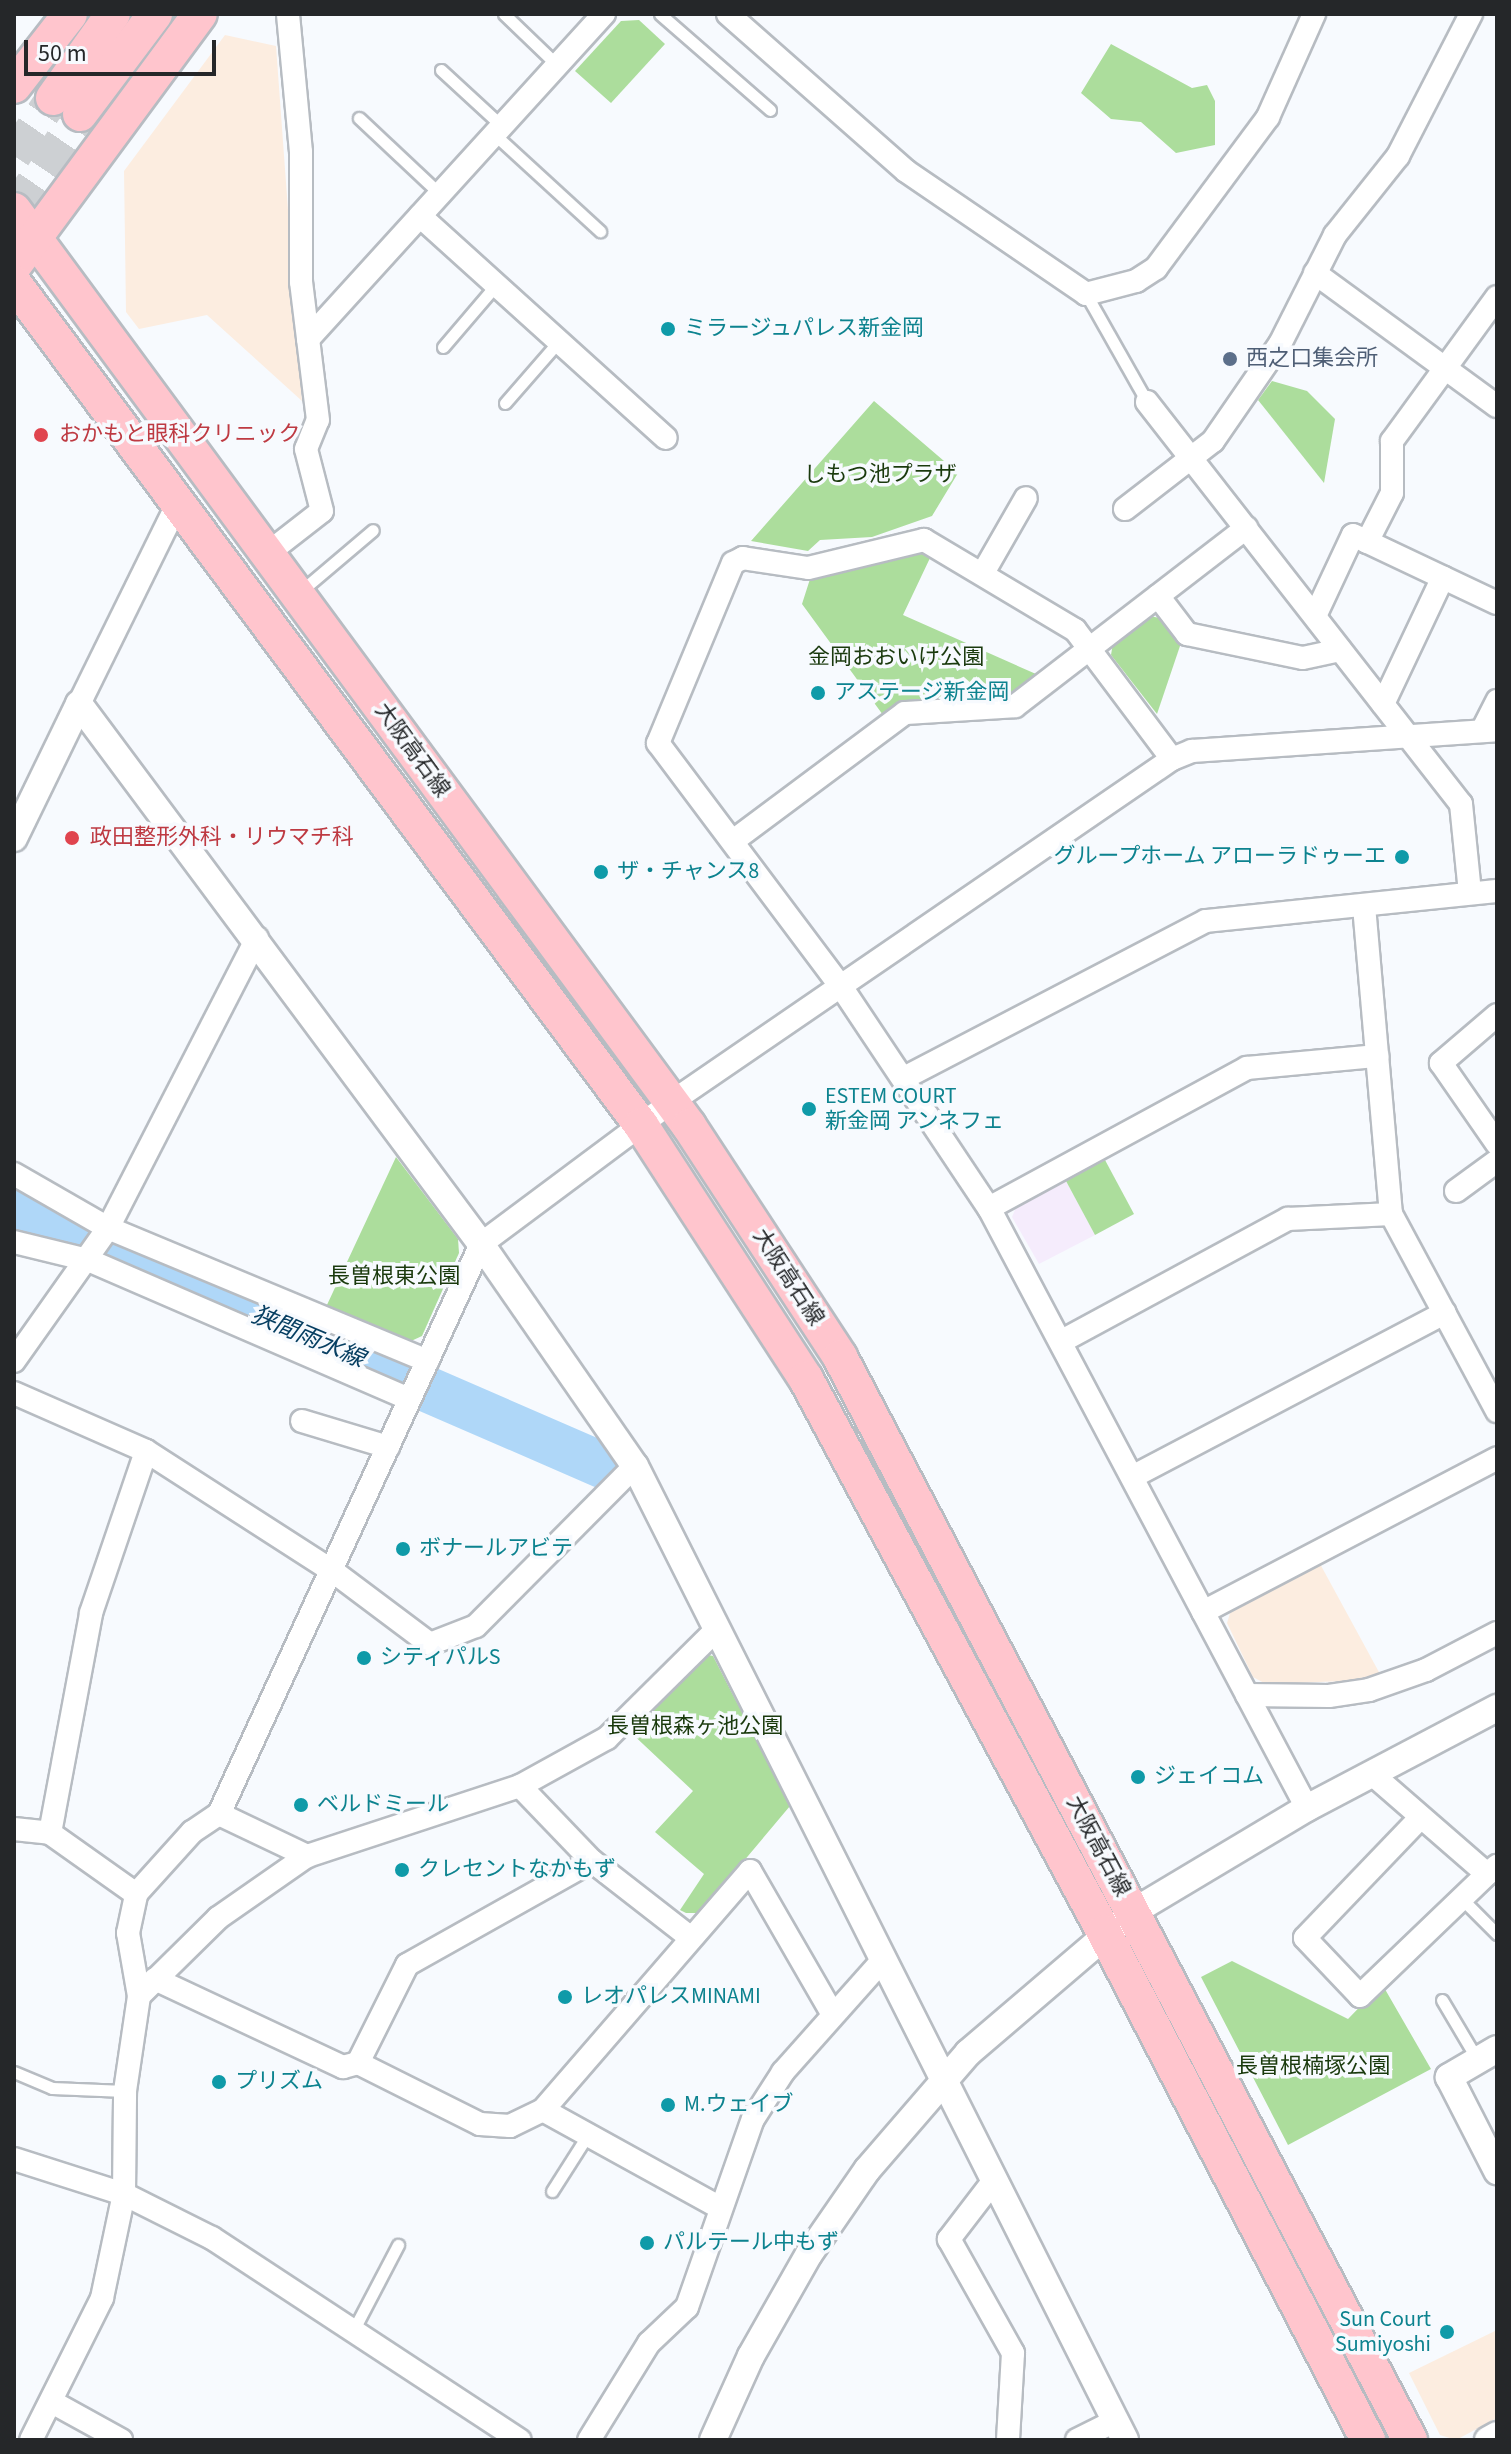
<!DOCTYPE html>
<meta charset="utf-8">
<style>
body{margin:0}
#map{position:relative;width:1511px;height:2454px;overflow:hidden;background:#f7fafe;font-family:"Source Sans 3","Noto Sans JP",sans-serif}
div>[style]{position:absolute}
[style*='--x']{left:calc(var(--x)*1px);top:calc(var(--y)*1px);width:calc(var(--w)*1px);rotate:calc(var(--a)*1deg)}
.commercial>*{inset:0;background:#fcede0}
.industrial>*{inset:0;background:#f5ecfc}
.green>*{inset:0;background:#acdd9c}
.river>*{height:46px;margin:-23px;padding:0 23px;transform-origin:23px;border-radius:23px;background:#afd7f8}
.primary-tunnel>*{height:34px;margin-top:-17px;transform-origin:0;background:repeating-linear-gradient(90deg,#cdd0d3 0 34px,transparent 0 51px)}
.roads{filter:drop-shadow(2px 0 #b7bcc2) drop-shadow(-2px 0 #b7bcc2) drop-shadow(0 2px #b7bcc2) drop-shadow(0 -2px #b7bcc2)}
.service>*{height:11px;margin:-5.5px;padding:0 5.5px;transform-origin:5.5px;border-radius:5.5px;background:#fff}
.minor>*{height:22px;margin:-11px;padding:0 11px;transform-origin:11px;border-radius:11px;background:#fff}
.tertiary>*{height:26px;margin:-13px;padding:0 13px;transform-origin:13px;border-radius:13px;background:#fff}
.primary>*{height:34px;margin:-17px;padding:0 17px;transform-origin:17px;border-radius:17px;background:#ffc5cd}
.dots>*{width:22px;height:22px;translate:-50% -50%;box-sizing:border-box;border:4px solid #f7fafe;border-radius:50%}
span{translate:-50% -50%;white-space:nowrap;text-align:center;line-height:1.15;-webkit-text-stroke:7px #f7fafe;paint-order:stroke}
.culture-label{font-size:22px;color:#0d838f}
.left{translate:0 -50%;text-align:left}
.right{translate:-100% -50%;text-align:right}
.service-label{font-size:22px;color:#4e5e75}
.health-label{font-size:22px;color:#be3a42}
.park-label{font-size:22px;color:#1a3a0d}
.street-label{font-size:22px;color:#252729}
.water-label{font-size:24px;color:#073f62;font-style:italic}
.frame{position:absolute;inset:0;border:16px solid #252729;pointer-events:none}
.scale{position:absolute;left:24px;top:40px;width:192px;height:36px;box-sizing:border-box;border:4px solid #252729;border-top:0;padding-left:10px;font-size:24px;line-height:28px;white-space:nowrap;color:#252729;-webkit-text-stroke:6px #f7fafe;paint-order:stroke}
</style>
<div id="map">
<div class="commercial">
<div style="clip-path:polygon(225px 35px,276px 46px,302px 401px,207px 315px,139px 329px,126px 312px,124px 171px)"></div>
<div style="clip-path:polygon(1319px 1562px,1380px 1674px,1346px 1681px,1266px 1684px,1253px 1677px,1227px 1623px,1231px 1610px)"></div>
<div style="clip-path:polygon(1497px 2330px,1497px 2418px,1456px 2440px,1440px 2435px,1409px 2373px)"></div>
</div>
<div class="industrial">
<div style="clip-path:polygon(1066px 1181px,1095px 1235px,1039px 1264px,1012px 1217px,1017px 1205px)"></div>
</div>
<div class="green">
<div style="clip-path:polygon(639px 20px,665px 44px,611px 103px,575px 71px,621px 21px)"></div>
<div style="clip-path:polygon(1111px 44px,1192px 88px,1207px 85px,1215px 101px,1215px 145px,1176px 153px,1141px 122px,1111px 119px,1081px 93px)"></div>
<div style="clip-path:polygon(1272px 381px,1307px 391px,1335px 419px,1324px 483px,1258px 400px)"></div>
<div style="clip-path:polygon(874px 401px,958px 473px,932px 516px,872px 537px,820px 540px,808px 551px,751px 541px)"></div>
<div style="clip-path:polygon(922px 553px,930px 558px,903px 615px,1036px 674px,1008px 695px,900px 702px,883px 715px,802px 604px,810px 579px)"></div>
<div style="clip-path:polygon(1148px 616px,1161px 618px,1181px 643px,1157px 714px,1111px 655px,1113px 643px)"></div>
<div style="clip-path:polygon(396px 1157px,458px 1239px,459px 1253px,422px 1336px,409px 1342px,326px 1307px)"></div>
<div style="clip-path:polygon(1105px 1160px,1134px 1214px,1095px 1235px,1066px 1181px)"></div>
<div style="clip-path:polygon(699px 1653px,713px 1656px,790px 1806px,700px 1913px,686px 1913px,680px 1910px,704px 1874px,655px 1832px,693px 1791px,627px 1729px)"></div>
<div style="clip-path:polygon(1232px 1961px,1348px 2019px,1382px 1984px,1431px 2069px,1288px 2145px,1201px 1977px)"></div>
</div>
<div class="river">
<div style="--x:14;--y:1210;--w:641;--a:23.45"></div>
</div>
<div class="primary-tunnel">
<div style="--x:14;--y:156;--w:70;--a:-56.1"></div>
<div style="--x:14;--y:211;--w:117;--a:-55.8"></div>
</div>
<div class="roads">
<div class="service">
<div style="--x:504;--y:14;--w:74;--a:43.9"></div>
<div style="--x:660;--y:14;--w:146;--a:41.1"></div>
<div style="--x:441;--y:70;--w:83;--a:42.6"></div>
<div style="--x:359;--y:118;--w:111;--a:43.2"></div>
<div style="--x:494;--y:134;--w:144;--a:42.5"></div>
<div style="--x:1086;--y:294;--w:124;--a:60.5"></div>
<div style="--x:443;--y:347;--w:82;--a:-49.5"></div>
<div style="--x:505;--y:403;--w:82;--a:-48.9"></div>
<div style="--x:301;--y:591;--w:94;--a:-40.3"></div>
<div style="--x:1461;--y:1898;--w:51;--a:45"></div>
<div style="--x:1442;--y:2000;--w:69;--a:59.3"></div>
<div style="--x:14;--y:2072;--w:41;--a:22.8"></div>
<div style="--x:52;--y:2088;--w:73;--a:2.4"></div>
<div style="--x:552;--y:2191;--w:65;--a:-57.5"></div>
<div style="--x:354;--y:2329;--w:95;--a:-62.4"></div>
</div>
<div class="minor">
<div style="--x:728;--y:14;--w:237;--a:41.4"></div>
<div style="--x:906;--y:171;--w:218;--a:34.3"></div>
<div style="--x:1086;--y:294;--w:52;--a:-14.6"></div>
<div style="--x:1136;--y:281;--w:24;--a:-33"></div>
<div style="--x:1156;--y:268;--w:188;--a:-53.4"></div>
<div style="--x:1268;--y:117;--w:113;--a:-65.9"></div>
<div style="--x:420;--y:216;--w:331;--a:42.1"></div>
<div style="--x:1315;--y:273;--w:225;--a:36.2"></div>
<div style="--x:308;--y:339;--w:440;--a:-47.7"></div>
<div style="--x:1147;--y:402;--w:510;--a:52.01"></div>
<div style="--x:1461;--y:804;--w:89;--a:84.2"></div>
<div style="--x:1125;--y:509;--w:111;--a:-37.7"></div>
<div style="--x:1213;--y:441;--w:118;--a:-55.4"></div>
<div style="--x:1280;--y:344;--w:122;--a:-63.2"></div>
<div style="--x:1335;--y:235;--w:101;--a:-51.4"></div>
<div style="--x:1398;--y:156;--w:160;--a:-62.8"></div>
<div style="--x:1367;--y:542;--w:55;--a:-63"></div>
<div style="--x:1392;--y:493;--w:52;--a:-90"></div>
<div style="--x:1392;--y:441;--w:178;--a:-53.9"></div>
<div style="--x:268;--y:553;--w:68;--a:-37.9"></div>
<div style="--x:322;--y:511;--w:64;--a:-104.5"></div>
<div style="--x:306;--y:449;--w:31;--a:-68"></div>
<div style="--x:318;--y:420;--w:139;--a:-97"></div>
<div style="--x:301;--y:282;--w:130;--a:-90"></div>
<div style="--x:301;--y:152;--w:139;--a:-95.4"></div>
<div style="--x:983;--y:573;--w:86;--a:-60.2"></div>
<div style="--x:1158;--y:596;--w:48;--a:52.7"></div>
<div style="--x:1187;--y:634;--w:118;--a:11.7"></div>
<div style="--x:1303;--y:658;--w:38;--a:-12"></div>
<div style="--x:1315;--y:616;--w:89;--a:-64.9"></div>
<div style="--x:1353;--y:535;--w:159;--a:25.3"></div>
<div style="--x:79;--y:704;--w:226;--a:-63.8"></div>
<div style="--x:1383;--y:704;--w:140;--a:-64.7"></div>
<div style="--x:1482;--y:731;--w:34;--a:-63"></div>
<div style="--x:1172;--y:759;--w:161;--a:-126.9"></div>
<div style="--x:1075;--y:630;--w:176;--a:-149.2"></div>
<div style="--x:924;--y:540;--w:119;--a:166.4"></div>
<div style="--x:808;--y:568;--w:66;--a:-171.3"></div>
<div style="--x:743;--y:558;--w:11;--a:153"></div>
<div style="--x:733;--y:563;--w:195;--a:112.6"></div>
<div style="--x:658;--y:743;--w:303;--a:53.1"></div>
<div style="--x:840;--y:985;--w:268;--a:56.3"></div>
<div style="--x:989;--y:1208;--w:679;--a:62.08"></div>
<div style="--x:733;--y:841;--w:214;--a:-36.7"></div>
<div style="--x:905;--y:713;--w:110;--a:-3.6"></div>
<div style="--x:1015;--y:706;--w:292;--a:-37.6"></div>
<div style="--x:1364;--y:906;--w:309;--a:85"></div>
<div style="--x:1391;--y:1214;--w:224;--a:61.7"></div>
<div style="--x:1497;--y:1015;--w:74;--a:139.4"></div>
<div style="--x:1441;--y:1063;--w:98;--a:55.3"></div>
<div style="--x:904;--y:1078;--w:340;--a:-27.5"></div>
<div style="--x:1206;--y:921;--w:293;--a:-5.9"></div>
<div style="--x:14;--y:1174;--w:108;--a:29.9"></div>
<div style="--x:108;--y:1228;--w:346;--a:22.6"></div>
<div style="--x:1456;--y:1191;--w:51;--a:-36.2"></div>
<div style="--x:989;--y:1208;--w:294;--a:-28.5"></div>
<div style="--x:1247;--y:1068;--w:131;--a:-5.3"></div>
<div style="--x:14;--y:1242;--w:76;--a:13.7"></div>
<div style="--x:88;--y:1260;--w:350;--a:23.4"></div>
<div style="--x:1062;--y:1341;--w:257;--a:-28.4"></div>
<div style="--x:1288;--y:1219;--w:103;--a:-2.8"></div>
<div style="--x:14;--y:1361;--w:163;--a:-54.7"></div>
<div style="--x:108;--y:1228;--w:326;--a:-62.8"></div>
<div style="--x:14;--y:1393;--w:144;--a:23.7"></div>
<div style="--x:146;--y:1451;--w:224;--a:32.8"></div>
<div style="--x:334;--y:1572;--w:120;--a:36.9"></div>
<div style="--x:430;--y:1644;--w:49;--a:-21.4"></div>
<div style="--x:476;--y:1626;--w:226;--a:-45.2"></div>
<div style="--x:302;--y:1421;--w:90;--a:16.8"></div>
<div style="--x:1134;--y:1476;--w:351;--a:-27.7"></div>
<div style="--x:1203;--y:1612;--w:332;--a:-27.6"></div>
<div style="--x:1247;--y:1695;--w:82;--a:0.7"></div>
<div style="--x:1329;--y:1696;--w:40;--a:-8.5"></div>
<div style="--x:1369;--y:1690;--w:60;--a:-19.3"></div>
<div style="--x:1426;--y:1670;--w:80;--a:-27.5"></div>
<div style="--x:1372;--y:1774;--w:152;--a:41"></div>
<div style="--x:1487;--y:1874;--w:13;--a:-39"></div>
<div style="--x:520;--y:1786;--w:104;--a:46.2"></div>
<div style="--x:592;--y:1861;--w:125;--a:37.9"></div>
<div style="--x:219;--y:1814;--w:98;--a:25.5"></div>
<div style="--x:1420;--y:1818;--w:166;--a:133.8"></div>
<div style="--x:1305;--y:1938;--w:80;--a:46.5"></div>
<div style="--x:1360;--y:1996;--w:176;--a:-43.8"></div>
<div style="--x:14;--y:1829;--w:36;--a:6"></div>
<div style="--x:592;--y:1861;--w:212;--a:150.7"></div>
<div style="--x:407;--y:1965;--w:110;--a:116.6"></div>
<div style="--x:358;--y:2063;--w:136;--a:26.6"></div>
<div style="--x:480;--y:2124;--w:30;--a:4"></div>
<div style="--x:510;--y:2126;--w:37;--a:-26"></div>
<div style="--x:543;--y:2110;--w:316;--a:-49.1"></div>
<div style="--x:750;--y:1871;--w:166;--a:60"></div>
<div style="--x:136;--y:1894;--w:105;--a:-144.7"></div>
<div style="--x:50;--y:1833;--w:224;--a:-79.4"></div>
<div style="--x:91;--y:1613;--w:171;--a:-71.2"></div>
<div style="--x:155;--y:1979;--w:208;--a:25.1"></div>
<div style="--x:343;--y:2067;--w:16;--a:-15"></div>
<div style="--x:139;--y:1996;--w:111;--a:-44.6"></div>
<div style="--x:218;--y:1918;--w:108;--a:-34.9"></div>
<div style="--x:307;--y:1856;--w:224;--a:-18.2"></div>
<div style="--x:520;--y:1786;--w:99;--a:-28.9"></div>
<div style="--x:607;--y:1738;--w:153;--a:-44.7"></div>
<div style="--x:543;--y:2110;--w:201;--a:28.9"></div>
<div style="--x:14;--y:2159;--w:115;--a:17.7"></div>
<div style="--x:124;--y:2194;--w:98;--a:26.6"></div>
<div style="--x:212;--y:2238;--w:368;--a:33.3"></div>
<div style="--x:992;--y:2183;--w:71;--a:127.5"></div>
<div style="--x:949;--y:2239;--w:131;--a:60.7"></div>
<div style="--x:1013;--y:2353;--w:87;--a:93.3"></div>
<div style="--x:52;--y:2402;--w:79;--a:28.8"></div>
<div style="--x:31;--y:2440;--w:159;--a:-63.4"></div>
<div style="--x:102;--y:2298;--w:106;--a:-78.1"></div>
<div style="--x:124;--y:2194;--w:103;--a:-89.4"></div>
<div style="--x:125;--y:2091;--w:96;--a:-81.6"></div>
<div style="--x:139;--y:1996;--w:64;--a:-99.9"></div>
<div style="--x:128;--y:1933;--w:40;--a:-78"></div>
<div style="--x:136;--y:1894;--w:84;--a:-47.9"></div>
<div style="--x:192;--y:1832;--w:32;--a:-34"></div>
<div style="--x:219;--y:1814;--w:627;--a:-65.31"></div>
<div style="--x:481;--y:1244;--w:236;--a:-36.7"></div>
<div style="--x:670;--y:1103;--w:609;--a:-34.42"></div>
<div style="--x:1172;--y:759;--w:22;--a:-22"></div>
<div style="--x:1192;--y:751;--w:306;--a:-3.9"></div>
<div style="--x:589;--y:2440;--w:114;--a:-58.3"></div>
<div style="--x:649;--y:2343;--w:52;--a:-43.5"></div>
<div style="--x:687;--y:2307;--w:199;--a:-70.7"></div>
<div style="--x:753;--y:2119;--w:56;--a:-57.4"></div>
<div style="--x:783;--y:2072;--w:149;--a:-48.3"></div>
<div style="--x:1077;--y:2440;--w:42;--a:-26.6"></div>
</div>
<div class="tertiary">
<div style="--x:14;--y:838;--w:149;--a:-64.1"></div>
<div style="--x:79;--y:704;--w:673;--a:53.33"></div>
<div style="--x:481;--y:1244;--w:270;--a:55.3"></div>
<div style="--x:635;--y:1466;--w:1090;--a:63.29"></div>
<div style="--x:1497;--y:2049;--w:56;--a:149.7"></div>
<div style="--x:1449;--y:2077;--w:106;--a:62.9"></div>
<div style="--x:713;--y:2440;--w:92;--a:-65.7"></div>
<div style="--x:751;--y:2356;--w:117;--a:-60.4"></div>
<div style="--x:809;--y:2254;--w:102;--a:-55.4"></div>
<div style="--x:867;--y:2170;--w:155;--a:-49.2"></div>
<div style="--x:968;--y:2053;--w:217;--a:-40.5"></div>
<div style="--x:1133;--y:1912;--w:203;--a:-30.9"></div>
<div style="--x:1307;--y:1808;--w:215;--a:-27.8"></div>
<div style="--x:1488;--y:2440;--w:10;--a:-29"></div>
</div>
<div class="primary">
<div style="--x:14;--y:86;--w:91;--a:-52.1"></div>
<div style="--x:53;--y:98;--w:103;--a:-54.5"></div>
<div style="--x:80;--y:114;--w:125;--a:-53.1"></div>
<div style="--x:14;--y:210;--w:1138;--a:53.61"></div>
<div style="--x:689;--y:1126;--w:276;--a:56.8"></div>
<div style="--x:840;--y:1357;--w:1224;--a:62.24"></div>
<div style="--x:14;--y:266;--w:313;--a:-53.6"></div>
<div style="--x:14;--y:283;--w:1050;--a:53.33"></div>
<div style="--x:641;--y:1125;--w:303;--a:57"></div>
<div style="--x:806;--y:1379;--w:628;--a:61.68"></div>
<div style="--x:1104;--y:1932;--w:573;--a:62.54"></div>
</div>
</div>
<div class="dots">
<div style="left:668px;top:329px;background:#0f9aa8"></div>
<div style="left:1230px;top:359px;background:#5c6f8a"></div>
<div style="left:41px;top:435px;background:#e0444e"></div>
<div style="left:818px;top:693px;background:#0f9aa8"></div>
<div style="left:72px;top:838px;background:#e0444e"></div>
<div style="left:1402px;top:857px;background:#0f9aa8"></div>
<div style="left:601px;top:872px;background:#0f9aa8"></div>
<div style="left:809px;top:1109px;background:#0f9aa8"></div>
<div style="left:403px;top:1549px;background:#0f9aa8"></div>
<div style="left:364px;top:1658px;background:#0f9aa8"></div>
<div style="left:1138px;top:1777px;background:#0f9aa8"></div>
<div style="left:301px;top:1805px;background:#0f9aa8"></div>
<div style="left:402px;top:1870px;background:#0f9aa8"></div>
<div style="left:565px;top:1997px;background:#0f9aa8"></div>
<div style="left:219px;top:2082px;background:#0f9aa8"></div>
<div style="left:668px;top:2105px;background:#0f9aa8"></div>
<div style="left:647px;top:2243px;background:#0f9aa8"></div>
<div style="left:1447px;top:2332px;background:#0f9aa8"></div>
</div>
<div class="culture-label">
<span class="left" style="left:684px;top:329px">ミラージュパレス新金岡</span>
<span class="left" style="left:834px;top:693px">アステージ新金岡</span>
<span class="right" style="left:1386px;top:857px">グループホーム アローラドゥーエ</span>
<span class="left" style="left:617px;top:872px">ザ・チャンス8</span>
<span class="left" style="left:825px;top:1109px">ESTEM COURT<br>新金岡 アンネフェ</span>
<span class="left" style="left:419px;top:1549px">ボナールアビテ</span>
<span class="left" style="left:380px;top:1658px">シティパルS</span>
<span class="left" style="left:1154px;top:1777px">ジェイコム</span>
<span class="left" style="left:317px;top:1805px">ベルドミール</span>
<span class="left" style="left:418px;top:1870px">クレセントなかもず</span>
<span class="left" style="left:581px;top:1997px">レオパレスMINAMI</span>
<span class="left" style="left:235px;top:2082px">プリズム</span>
<span class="left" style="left:684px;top:2105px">M.ウェイブ</span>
<span class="left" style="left:663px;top:2243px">パルテール中もず</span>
<span class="right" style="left:1431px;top:2332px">Sun Court<br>Sumiyoshi</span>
</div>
<div class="service-label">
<span class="left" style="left:1246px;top:359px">西之口集会所</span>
</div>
<div class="health-label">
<span class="left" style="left:59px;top:435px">おかもと眼科クリニック</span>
<span class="left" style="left:90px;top:838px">政田整形外科・リウマチ科</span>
</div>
<div class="park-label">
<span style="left:880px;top:475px">しもつ池プラザ</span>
<span style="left:896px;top:658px">金岡おおいけ公園</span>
<span style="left:394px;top:1277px">長曽根東公園</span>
<span style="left:695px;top:1727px">長曽根森ヶ池公園</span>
<span style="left:1313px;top:2067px">長曽根楠塚公園</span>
</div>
<div class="street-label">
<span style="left:412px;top:750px;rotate:54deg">大阪高石線</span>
<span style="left:788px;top:1277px;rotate:57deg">大阪高石線</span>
<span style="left:1098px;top:1846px;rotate:62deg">大阪高石線</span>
</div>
<div class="water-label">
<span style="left:308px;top:1337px;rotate:23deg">狭間雨水線</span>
</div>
<div class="frame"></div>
<div class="scale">50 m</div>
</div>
